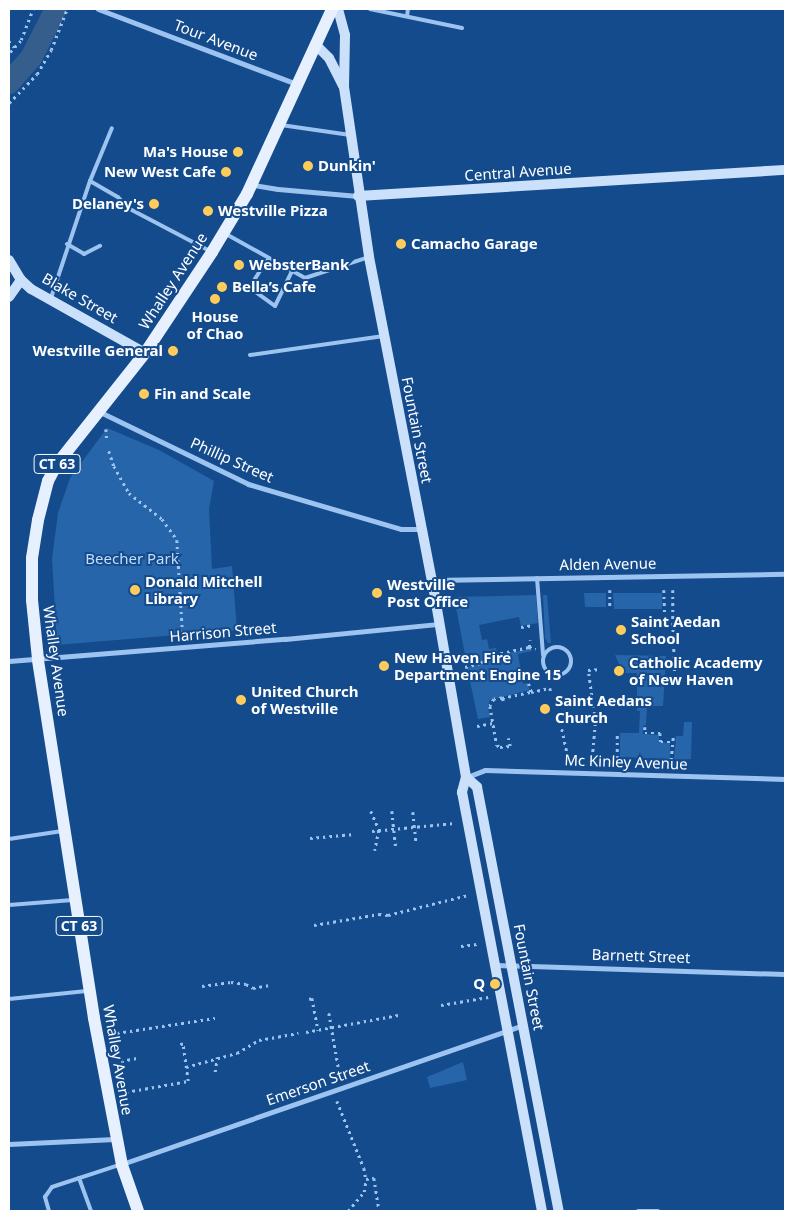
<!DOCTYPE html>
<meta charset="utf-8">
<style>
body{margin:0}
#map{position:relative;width:794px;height:1220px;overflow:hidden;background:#144b8c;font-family:"Noto Sans",sans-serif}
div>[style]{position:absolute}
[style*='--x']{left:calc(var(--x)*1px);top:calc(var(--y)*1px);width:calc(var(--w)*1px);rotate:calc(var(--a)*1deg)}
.green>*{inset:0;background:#2665aa}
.river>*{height:22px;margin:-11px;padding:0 11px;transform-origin:11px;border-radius:11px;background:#365e8d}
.path>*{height:2.5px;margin-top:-1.25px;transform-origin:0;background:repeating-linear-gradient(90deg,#9dc4f0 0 2.5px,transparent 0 6.5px)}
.lane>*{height:4px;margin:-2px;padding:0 2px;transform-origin:2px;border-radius:2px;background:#9dc4f0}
.lane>.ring{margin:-2px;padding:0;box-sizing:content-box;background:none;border:4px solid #9dc4f0;border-radius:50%}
.street>*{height:5px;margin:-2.5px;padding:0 2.5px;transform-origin:2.5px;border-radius:2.5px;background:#9dc4f0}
.secondary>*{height:10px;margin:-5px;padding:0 5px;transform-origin:5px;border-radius:5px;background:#cbe1fb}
.primary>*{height:12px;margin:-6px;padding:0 6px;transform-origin:6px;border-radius:6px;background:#e6f0ff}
.dots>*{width:14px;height:14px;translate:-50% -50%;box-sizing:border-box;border:2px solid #144b8c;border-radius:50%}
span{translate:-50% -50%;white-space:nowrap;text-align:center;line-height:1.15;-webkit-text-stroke:4px #144b8c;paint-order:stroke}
.shield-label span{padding:1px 4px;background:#144b8c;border:1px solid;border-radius:4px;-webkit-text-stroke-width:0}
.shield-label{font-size:14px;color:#fff;font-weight:700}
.street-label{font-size:15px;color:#fff}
.poi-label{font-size:15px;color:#fff;font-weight:700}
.right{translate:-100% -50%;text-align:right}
.left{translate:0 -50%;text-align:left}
.park-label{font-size:15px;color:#c3defb}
.frame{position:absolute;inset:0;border:10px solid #fff;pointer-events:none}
</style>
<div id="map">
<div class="green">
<div style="clip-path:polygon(107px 428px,159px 450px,214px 481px,209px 509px,212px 569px,232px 566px,237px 630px,57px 645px,52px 559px,58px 513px,70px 478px)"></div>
<div style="clip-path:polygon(584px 593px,606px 593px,606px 607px,585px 607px)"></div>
<div style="clip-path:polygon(613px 593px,662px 593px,662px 609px,614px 609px)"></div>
<div style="clip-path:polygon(536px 595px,538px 623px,521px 626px,519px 617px,479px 625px,482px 640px,487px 639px,489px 649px,496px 648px,497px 653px,487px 655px,481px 662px,467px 665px,454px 597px)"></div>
<div style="clip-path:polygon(543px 595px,547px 595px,551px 643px,548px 643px,545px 638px)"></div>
<div style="clip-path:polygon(531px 649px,532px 651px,518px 654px,523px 684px,527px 683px,530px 690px,490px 700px,488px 706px,490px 717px,478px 719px,467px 667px,482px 664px,490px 656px)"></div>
<div style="clip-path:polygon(615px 655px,666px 656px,663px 706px,647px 706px,646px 725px,643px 726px,643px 734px,659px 735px,659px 742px,670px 743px,670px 759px,620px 757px,620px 733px,639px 733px,640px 711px,637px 711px,637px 673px,623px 673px)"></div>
<div style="clip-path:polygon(684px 722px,692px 722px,691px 759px,674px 760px,676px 736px,683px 736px)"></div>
<div style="clip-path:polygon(463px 1062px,467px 1080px,430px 1088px,427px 1077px)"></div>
</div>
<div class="river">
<div style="--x:9;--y:83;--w:33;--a:-49"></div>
<div style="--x:31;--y:58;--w:55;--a:-63"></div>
</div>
<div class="path">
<div style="--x:9;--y:41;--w:8;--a:50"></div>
<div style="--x:10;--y:52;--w:16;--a:-47"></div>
<div style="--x:21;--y:40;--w:33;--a:-69"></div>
<div style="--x:9;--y:103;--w:40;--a:-46"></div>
<div style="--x:37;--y:74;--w:28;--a:-60"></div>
<div style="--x:51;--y:50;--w:44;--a:-68.7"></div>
<div style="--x:106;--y:429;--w:11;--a:85"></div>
<div style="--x:109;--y:451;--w:16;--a:72"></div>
<div style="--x:114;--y:466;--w:31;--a:61"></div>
<div style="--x:129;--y:493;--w:42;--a:38.2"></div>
<div style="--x:162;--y:519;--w:26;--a:54"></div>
<div style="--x:177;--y:540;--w:97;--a:86.5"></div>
<div style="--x:610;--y:590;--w:19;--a:90"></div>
<div style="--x:664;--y:590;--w:23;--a:88"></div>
<div style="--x:673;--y:590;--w:33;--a:90"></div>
<div style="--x:668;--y:623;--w:5;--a:0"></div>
<div style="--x:673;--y:623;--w:54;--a:87.9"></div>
<div style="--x:521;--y:627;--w:13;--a:-9"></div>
<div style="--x:529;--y:647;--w:7;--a:-82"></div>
<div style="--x:465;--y:667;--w:16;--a:-14"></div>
<div style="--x:481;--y:663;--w:10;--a:-45"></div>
<div style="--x:488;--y:656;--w:42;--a:-12.4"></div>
<div style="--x:529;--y:647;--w:7;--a:16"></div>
<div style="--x:531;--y:692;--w:19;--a:-12"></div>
<div style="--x:550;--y:688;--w:5;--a:79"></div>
<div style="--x:502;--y:698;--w:30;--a:-12"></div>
<div style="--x:531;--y:692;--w:9;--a:-108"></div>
<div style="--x:503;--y:701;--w:3;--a:-108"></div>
<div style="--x:502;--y:698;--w:8;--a:173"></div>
<div style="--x:494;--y:699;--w:8;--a:120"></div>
<div style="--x:490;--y:706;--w:40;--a:80"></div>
<div style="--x:497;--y:745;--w:4;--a:34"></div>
<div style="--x:500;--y:747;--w:10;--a:-6"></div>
<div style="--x:510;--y:746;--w:8;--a:-104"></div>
<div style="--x:477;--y:726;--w:16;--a:-11"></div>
<div style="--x:645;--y:727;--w:6;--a:90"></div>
<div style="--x:645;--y:733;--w:15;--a:0"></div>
<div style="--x:660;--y:733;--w:9;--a:84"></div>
<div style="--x:661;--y:742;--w:11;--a:0"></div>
<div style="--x:562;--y:729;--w:29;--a:78"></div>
<div style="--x:592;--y:758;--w:37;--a:-85"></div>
<div style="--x:595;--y:721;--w:51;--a:-97.8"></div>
<div style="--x:588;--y:670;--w:13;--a:-4"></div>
<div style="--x:617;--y:758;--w:25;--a:-90"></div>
<div style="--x:671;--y:760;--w:25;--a:-85"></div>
<div style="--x:371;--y:811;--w:21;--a:67"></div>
<div style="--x:379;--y:830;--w:21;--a:101"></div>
<div style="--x:392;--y:811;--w:36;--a:84"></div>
<div style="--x:413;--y:812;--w:29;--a:84"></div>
<div style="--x:372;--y:831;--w:83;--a:-5.5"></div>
<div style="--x:310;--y:838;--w:44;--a:-5.2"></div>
<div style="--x:314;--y:925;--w:66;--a:-9.6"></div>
<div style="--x:379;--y:914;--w:9;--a:6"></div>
<div style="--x:388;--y:915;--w:82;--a:-14"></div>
<div style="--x:461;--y:946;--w:16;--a:-7"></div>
<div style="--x:202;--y:986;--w:29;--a:-8"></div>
<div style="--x:231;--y:982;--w:15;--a:8"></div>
<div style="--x:246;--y:984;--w:8;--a:30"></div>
<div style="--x:253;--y:988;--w:17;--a:-10"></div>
<div style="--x:309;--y:999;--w:3;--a:-18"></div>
<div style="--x:312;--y:998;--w:33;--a:79"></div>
<div style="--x:441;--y:1005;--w:48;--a:-9.7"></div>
<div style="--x:329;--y:1013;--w:65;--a:80.2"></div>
<div style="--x:306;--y:1032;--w:95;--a:-10.4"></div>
<div style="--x:117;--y:1033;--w:99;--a:-8.7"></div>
<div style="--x:121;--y:1061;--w:16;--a:-11"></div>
<div style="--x:186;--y:1067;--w:53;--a:-15.4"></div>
<div style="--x:237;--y:1053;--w:26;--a:-31"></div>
<div style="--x:259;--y:1040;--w:40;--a:-10"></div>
<div style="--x:215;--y:1072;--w:15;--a:-82"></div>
<div style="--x:126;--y:1092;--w:63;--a:-10.1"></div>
<div style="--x:188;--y:1081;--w:37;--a:-98"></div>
<div style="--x:183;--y:1044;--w:4;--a:166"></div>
<div style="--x:337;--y:1101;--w:72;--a:68.1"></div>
<div style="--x:364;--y:1168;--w:11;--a:80"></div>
<div style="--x:348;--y:1211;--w:25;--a:-50"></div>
<div style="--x:364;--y:1192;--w:13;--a:-81"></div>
<div style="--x:366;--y:1179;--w:8;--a:-7"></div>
<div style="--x:374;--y:1178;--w:33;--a:81"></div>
</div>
<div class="lane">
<div style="--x:370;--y:9;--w:94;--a:11.7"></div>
<div style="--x:407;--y:16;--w:7;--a:-82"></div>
<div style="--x:281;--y:125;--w:70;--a:8.2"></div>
<div style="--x:90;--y:181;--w:57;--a:-67.5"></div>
<div style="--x:226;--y:234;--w:90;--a:29.1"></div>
<div style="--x:305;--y:278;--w:67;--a:-18.2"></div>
<div style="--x:67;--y:244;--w:20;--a:30"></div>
<div style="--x:84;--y:254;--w:18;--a:-27"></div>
<div style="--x:268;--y:258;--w:28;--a:122"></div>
<div style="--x:253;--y:282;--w:8;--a:90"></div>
<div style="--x:253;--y:290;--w:27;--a:36"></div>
<div style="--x:275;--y:306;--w:39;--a:-64"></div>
<div style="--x:51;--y:298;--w:123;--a:-71.6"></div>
<div style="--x:90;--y:181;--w:32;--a:30"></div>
<div style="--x:118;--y:197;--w:15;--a:48"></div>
<div style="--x:128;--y:208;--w:93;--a:27.7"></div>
<div style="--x:250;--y:355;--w:135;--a:-8.1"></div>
<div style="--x:537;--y:578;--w:77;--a:85.5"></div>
<div class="ring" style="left:543px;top:647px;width:24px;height:24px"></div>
<div style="--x:9;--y:839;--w:54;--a:-8.6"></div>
<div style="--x:9;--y:905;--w:64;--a:-4.5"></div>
<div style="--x:9;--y:999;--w:78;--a:-5.9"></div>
<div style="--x:79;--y:1178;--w:35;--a:70"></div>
<div style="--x:49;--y:1211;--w:15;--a:-106"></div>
<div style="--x:45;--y:1197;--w:12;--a:-55"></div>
<div style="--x:52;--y:1187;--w:71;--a:-18.2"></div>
<div style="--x:638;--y:1211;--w:20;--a:0"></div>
</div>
<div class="street">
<div style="--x:98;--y:9;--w:212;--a:20.7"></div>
<div style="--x:253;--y:185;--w:25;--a:9"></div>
<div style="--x:278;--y:189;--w:80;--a:5"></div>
<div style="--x:100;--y:412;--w:165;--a:25.9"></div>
<div style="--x:248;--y:484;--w:159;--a:16.4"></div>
<div style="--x:401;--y:529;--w:20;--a:0"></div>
<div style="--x:432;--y:580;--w:353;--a:-1"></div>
<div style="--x:9;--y:661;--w:277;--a:-4.6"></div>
<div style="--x:285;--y:639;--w:155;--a:-5.6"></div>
<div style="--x:467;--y:777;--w:19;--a:-21"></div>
<div style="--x:485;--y:770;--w:300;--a:1.7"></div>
<div style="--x:496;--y:965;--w:289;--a:1.8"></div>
<div style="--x:9;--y:1144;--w:106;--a:-2.7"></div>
<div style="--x:122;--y:1164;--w:424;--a:-19.1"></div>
</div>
<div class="secondary">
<div style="--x:338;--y:9;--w:27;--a:75"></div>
<div style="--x:345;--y:35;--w:52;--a:91.1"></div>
<div style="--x:344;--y:87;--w:172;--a:81.6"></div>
<div style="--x:369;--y:257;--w:329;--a:79"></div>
<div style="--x:432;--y:580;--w:200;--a:80.2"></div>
<div style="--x:466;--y:777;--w:16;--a:105"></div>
<div style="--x:462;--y:792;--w:427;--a:79.2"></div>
<div style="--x:316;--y:45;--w:18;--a:45"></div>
<div style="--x:329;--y:58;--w:31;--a:63"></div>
<div style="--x:358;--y:196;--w:428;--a:-3.5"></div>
<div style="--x:9;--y:260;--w:23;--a:59"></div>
<div style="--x:21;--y:280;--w:13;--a:42"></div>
<div style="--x:31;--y:289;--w:131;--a:29.3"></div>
<div style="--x:9;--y:297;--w:21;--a:-55"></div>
<div style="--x:466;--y:777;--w:15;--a:42"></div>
<div style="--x:477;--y:787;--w:432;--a:79.1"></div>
</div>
<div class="primary">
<div style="--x:138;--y:1211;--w:49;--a:-109.2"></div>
<div style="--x:122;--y:1165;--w:150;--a:-100.8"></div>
<div style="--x:94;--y:1018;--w:363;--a:-98.9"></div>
<div style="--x:38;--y:659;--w:59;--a:-95.8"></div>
<div style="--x:32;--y:600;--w:42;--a:-90"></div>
<div style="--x:32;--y:558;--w:38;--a:-81"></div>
<div style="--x:38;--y:520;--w:40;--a:-75.6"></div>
<div style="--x:48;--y:481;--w:19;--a:-62"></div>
<div style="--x:57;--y:464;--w:142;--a:-51.6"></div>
<div style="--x:145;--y:353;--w:121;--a:-56.4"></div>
<div style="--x:212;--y:252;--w:68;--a:-58.9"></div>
<div style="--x:247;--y:194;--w:204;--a:-65.3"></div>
</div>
<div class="dots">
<div style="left:238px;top:152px;background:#ffcc5c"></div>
<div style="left:308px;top:166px;background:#ffcc5c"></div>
<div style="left:226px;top:172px;background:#ffcc5c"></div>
<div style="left:154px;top:204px;background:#ffcc5c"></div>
<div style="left:208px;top:211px;background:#ffcc5c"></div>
<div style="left:401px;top:244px;background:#ffcc5c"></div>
<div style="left:239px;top:265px;background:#ffcc5c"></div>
<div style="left:222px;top:287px;background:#ffcc5c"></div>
<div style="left:215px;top:299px;background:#ffcc5c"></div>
<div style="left:173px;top:351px;background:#ffcc5c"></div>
<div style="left:144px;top:394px;background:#ffcc5c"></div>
<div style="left:135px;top:590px;background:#ffcc5c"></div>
<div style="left:377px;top:593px;background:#ffcc5c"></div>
<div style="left:621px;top:630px;background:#ffcc5c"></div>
<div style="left:384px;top:666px;background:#ffcc5c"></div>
<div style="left:619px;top:671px;background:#ffcc5c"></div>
<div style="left:241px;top:700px;background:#ffcc5c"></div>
<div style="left:545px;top:709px;background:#ffcc5c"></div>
<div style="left:495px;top:984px;background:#ffcc5c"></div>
</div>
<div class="shield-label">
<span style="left:57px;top:464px">CT 63</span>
<span style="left:79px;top:926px">CT 63</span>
</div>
<div class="street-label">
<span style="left:216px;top:40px;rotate:21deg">Tour Avenue</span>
<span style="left:518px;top:172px;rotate:-4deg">Central Avenue</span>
<span style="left:173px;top:281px;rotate:-57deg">Whalley Avenue</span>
<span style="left:80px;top:298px;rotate:30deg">Blake Street</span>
<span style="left:417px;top:430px;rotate:79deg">Fountain Street</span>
<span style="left:232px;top:460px;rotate:24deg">Phillip Street</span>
<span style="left:608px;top:564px;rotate:-1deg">Alden Avenue</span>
<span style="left:223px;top:632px;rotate:-5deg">Harrison Street</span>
<span style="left:56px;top:661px;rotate:82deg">Whalley Avenue</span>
<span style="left:626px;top:762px;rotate:2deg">Mc Kinley Avenue</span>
<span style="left:641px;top:956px;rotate:2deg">Barnett Street</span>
<span style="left:529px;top:977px;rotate:79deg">Fountain Street</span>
<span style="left:118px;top:1060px;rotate:80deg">Whalley Avenue</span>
<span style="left:318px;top:1083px;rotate:-19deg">Emerson Street</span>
</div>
<div class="poi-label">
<span class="right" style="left:228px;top:152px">Ma's House</span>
<span class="left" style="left:318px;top:166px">Dunkin'</span>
<span class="right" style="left:216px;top:172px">New West Cafe</span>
<span class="right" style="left:144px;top:204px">Delaney's</span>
<span class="left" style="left:218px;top:211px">Westville Pizza</span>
<span class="left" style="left:411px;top:244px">Camacho Garage</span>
<span class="left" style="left:249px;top:265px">WebsterBank</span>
<span class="left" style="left:232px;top:287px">Bella’s Cafe</span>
<span style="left:215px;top:325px">House<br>of Chao</span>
<span class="right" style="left:163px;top:351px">Westville General</span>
<span class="left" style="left:154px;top:394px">Fin and Scale</span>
<span class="left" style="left:145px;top:590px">Donald Mitchell<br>Library</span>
<span class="left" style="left:387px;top:593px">Westville<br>Post Office</span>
<span class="left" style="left:631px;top:630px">Saint Aedan<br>School</span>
<span class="left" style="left:394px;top:666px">New Haven Fire<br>Department Engine 15</span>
<span class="left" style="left:629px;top:671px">Catholic Academy<br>of New Haven</span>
<span class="left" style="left:251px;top:700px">United Church<br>of Westville</span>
<span class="left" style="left:555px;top:709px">Saint Aedans<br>Church</span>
<span class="right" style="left:485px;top:984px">Q</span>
</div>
<div class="park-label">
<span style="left:132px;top:559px">Beecher Park</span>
</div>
<div class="frame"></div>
</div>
